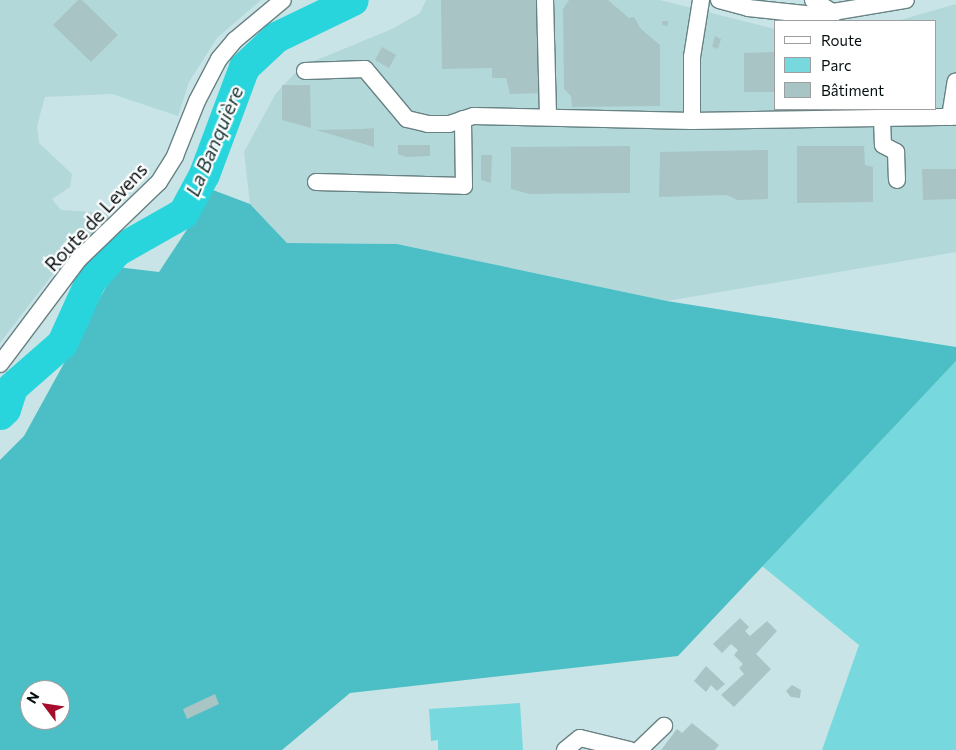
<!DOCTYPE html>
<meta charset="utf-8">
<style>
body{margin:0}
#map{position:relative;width:956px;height:750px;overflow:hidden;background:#c9e4e6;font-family:Commissioner,sans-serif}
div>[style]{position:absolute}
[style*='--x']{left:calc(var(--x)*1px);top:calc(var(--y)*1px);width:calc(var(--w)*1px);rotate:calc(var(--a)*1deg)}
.built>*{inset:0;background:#b3d8da}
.green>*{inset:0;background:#77d8dd}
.forest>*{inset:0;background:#4bbfc5}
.river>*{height:31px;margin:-15.5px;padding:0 15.5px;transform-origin:15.5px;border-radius:15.5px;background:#29d5dd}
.building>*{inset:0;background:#a9c4c5}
.roads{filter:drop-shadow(1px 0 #688283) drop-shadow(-1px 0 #688283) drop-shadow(0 1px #688283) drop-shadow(0 -1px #688283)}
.minor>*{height:16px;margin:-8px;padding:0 8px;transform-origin:8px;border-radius:8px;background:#fff}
span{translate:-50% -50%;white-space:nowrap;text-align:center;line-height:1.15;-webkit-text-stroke:4.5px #fff;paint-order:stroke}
.street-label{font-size:19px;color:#060f10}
.water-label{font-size:20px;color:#1b3536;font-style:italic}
.legend{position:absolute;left:774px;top:20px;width:162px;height:90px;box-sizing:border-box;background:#fff;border:1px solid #9b9f9f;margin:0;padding:6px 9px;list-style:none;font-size:15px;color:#060f10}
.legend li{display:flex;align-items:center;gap:10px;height:25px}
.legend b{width:25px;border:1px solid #9b9f9f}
.north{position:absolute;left:20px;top:680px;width:50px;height:50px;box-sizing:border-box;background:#fff;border:1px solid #9b9f9f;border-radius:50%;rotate:301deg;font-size:14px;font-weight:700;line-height:20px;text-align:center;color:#060f10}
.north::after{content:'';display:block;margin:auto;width:18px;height:22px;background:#a60c2c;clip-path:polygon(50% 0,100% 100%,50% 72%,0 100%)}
</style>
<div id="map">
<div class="built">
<div style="clip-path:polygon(0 0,261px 0,217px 38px,189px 82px,178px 116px,112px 94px,45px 97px,37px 126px,39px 143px,72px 174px,70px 187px,52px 199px,61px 210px,112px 213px,99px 229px,69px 253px,0 343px)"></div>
<div style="clip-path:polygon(426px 0,660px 0,775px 29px,775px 109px,935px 109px,935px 21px,897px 21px,956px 4px,956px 252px,667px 301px,397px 244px,287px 243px,250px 204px,244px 152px,276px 93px,302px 66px,392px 29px,420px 13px)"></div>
</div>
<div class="green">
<div style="clip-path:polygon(956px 361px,956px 750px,822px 750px,859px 645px,762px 566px)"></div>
<div style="clip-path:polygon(520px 703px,523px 750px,438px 750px,438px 740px,431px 741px,429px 709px)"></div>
</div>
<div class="forest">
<div style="clip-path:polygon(evenodd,213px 190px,250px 204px,287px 243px,397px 244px,667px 301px,956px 347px,956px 361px,678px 656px,350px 693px,282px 750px,0 750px,0 460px,24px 436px,117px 267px,159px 272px,213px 190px,30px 690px,60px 690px,60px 720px,30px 720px,30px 690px)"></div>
</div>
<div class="river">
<div style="--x:0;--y:414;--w:7;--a:-45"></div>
<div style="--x:5;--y:409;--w:23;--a:-72"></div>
<div style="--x:12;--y:387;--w:67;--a:-41.3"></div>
<div style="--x:62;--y:343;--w:68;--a:-65.7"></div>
<div style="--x:90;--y:281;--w:40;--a:-49"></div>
<div style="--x:116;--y:251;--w:77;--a:-29.6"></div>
<div style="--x:183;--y:213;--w:44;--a:-61.7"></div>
<div style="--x:204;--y:174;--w:114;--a:-69.5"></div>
<div style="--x:244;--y:67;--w:44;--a:-43.2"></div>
<div style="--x:276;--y:37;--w:85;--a:-25.7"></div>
</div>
<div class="building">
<div style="clip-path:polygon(78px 0,82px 0,118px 35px,91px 62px,53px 25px)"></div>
<div style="clip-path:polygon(441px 0,539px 0,541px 93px,510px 94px,506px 78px,492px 78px,492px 68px,442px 69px)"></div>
<div style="clip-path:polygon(569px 0,608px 0,629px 18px,634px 17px,641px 29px,660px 45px,660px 106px,572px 107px,571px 96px,564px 89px,563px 9px)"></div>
<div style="clip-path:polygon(662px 21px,668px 21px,668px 26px,662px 25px)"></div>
<div style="clip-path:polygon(715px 36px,721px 39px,718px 49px,712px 47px)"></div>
<div style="clip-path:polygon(382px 47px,396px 55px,389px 68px,375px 60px)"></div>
<div style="clip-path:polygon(775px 52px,775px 92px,744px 92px,744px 53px)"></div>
<div style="clip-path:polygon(282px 85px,310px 85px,311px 128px,282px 120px)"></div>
<div style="clip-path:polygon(374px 128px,374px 147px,316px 130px,361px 129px)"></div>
<div style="clip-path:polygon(398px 145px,430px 145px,430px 156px,406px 157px,398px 154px)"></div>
<div style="clip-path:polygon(630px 146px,630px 193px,530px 194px,511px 189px,511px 147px)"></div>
<div style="clip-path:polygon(797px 146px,864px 146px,865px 165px,873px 167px,873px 202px,797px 203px)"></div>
<div style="clip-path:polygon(768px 150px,768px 199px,737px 200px,727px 195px,659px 197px,660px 152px)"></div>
<div style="clip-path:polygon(481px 155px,492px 155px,491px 183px,481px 180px)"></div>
<div style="clip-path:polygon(922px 169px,956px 169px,956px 199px,923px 200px)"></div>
<div style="clip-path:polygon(740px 618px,749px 627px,745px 631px,750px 636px,767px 621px,777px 631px,756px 654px,771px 669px,734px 707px,721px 695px,744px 674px,739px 668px,743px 664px,734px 655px,738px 650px,731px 644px,722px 653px,713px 644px)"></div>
<div style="clip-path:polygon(706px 666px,725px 684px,717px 691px,711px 685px,706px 692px,694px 681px)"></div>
<div style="clip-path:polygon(792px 685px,801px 690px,800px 698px,791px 697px,786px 691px)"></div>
<div style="clip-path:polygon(215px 694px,219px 704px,187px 719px,183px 709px)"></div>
<div style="clip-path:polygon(692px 723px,719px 745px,715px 750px,661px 750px,677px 729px,682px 733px)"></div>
</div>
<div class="roads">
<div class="minor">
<div style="--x:545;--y:0;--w:117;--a:88.5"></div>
<div style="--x:719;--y:0;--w:30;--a:15"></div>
<div style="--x:748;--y:8;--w:67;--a:6"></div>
<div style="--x:815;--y:15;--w:92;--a:-9.4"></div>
<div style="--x:813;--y:0;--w:25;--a:32"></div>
<div style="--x:305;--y:71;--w:60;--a:-1.9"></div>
<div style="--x:365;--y:69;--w:65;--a:50"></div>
<div style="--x:407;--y:119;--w:22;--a:13"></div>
<div style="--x:428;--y:124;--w:21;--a:0"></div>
<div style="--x:449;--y:124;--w:26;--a:-18"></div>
<div style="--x:474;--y:116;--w:218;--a:1.3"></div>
<div style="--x:692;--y:121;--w:264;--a:-0.9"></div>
<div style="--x:950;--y:117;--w:36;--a:-81"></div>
<div style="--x:882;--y:118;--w:27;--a:88"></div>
<div style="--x:883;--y:145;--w:15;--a:28"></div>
<div style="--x:896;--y:152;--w:28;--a:88"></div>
<div style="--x:692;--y:121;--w:64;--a:-90"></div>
<div style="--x:692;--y:57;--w:58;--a:-81"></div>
<div style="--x:316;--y:182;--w:148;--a:1.5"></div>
<div style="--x:464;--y:186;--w:67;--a:-90.9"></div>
<div style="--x:0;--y:364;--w:130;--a:-53.1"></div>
<div style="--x:78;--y:260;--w:112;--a:-43.9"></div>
<div style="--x:159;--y:182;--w:31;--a:-58"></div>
<div style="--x:175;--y:156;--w:59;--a:-68.2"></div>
<div style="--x:197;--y:101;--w:47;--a:-62.4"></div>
<div style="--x:219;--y:59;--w:25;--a:-50"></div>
<div style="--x:235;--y:40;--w:62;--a:-39.8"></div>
<div style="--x:565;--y:750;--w:19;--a:-39"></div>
<div style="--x:580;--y:738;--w:51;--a:13.5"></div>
<div style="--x:639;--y:750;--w:35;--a:-44"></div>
</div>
</div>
<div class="street-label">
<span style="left:96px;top:217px;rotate:-47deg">Route de Levens</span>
</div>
<div class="water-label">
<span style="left:214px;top:141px;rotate:-67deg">La Banquière</span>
</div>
<ul class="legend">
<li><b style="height:6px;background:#fff"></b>Route</li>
<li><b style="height:14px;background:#77d8dd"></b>Parc</li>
<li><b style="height:14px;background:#a9c4c5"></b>Bâtiment</li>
</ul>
<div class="north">N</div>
</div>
